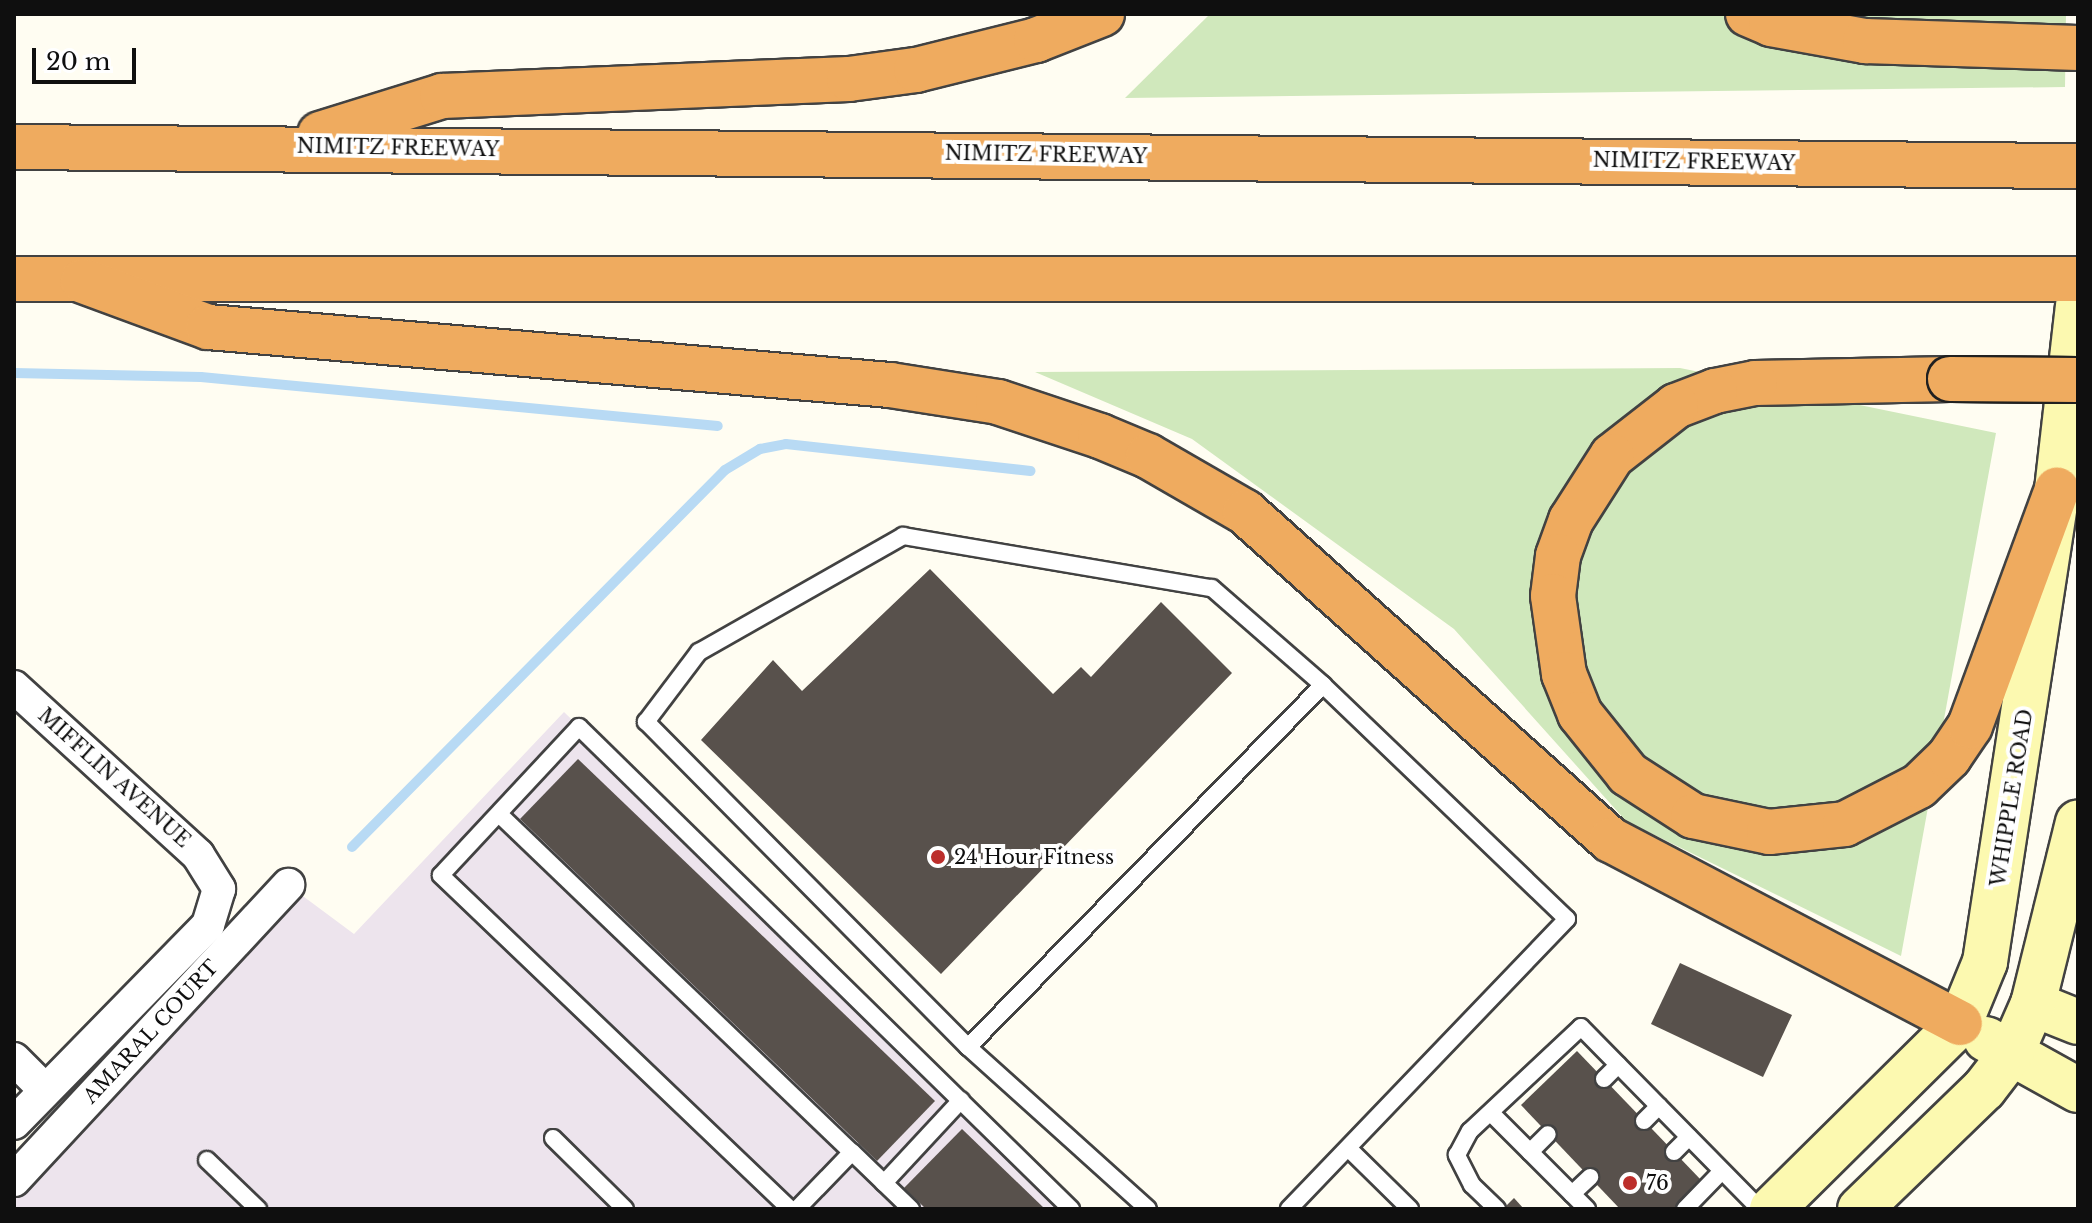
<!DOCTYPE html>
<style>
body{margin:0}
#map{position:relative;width:2092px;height:1223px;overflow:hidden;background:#fffdf2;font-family:"Libre Baskerville",serif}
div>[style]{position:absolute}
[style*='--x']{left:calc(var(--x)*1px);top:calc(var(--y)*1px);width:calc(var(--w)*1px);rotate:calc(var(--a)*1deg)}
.industrial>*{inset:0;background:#ede4ed}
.green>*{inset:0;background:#d0e8bc}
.stream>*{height:10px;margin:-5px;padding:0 5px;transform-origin:5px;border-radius:5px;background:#b8daf4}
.building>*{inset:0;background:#58514c}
.roads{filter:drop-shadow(2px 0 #424242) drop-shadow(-2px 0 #424242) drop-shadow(0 2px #424242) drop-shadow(0 -2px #424242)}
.lane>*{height:16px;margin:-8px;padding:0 8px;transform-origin:8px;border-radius:8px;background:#fff}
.street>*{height:32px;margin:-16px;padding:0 16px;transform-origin:16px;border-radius:16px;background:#fff}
.secondary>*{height:44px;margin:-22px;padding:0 22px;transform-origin:22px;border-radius:22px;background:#fcf9b0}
.highway>*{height:44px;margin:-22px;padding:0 22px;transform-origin:22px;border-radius:22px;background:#efab5f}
.bridges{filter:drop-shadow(2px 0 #202020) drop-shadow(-2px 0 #202020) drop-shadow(0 2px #202020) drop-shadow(0 -2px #202020)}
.highway-bridge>*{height:44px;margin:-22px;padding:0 22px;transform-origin:22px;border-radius:22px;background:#efab5f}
.dots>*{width:22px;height:22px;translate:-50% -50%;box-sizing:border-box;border:4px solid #fff;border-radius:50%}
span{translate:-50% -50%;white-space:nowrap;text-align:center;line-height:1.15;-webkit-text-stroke:8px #fff;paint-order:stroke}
.street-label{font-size:20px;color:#0f0f0f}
.poi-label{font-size:20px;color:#0f0f0f}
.left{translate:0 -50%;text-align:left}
.frame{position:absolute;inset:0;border:16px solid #0f0f0f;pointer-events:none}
.scale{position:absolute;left:32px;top:48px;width:104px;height:36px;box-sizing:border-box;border:4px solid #0f0f0f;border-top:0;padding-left:10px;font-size:24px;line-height:28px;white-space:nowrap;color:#0f0f0f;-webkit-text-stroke:6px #fff;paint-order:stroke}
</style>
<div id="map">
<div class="industrial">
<div style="clip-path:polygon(564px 712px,1075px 1209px,14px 1209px,14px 1180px,288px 885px,354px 934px)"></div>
</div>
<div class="green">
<div style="clip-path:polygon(1210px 14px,2066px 14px,2065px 87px,1125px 98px)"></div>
<div style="clip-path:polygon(1680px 368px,1996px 433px,1901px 956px,1626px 821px,1454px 629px,1192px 439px,1035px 372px)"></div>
</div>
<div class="stream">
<div style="--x:14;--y:373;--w:187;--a:1.2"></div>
<div style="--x:201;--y:377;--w:519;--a:5.41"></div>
<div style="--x:352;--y:847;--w:530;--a:-45.31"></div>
<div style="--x:725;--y:470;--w:41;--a:-31"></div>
<div style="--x:760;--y:449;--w:26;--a:-11"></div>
<div style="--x:786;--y:444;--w:246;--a:6.3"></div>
</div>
<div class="building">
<div style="clip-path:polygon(930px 569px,1053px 694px,1081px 667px,1091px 677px,1161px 602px,1232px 673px,941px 974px,701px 740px,773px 660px,802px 691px)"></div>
<div style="clip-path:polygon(578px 759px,935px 1101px,877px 1161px,520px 819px)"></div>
<div style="clip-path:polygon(1680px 963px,1792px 1015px,1763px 1077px,1651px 1024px)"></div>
<div style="clip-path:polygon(1577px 1051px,1702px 1181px,1673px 1209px,1620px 1209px,1521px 1105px)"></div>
<div style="clip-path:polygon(962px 1129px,1045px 1209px,926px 1209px,904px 1188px)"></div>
<div style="clip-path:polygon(1514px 1198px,1524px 1209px,1503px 1209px)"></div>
</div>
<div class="roads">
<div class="lane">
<div style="--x:499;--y:814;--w:489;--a:43.8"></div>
<div style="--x:968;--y:1047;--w:507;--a:-45.56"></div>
<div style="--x:1323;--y:685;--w:338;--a:43.8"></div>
<div style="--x:1567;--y:919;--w:402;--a:133.8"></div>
<div style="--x:1604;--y:1079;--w:20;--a:-45"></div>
<div style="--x:1491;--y:1113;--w:136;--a:45"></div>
<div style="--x:1644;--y:1121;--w:21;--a:-45"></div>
<div style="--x:553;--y:1138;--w:101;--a:44.6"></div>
<div style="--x:1348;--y:1148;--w:87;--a:44.5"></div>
<div style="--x:1530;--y:1152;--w:25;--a:-45"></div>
<div style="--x:1674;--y:1152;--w:21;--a:-45"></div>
<div style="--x:207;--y:1160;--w:71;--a:43.9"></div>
<div style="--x:884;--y:1183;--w:113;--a:-47.1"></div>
<div style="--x:1572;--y:1194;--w:25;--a:-43"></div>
<div style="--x:790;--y:1209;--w:483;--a:-136.3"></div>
<div style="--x:441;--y:875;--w:202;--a:-47"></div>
<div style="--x:579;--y:727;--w:689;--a:44.41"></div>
<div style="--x:797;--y:1209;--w:79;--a:-46"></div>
<div style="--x:852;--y:1152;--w:82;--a:44"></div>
<div style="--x:1148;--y:1209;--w:242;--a:-138"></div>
<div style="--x:968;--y:1047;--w:458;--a:-134.7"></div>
<div style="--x:646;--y:722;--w:88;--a:-52.9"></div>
<div style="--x:699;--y:652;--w:235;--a:-29.6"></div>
<div style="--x:903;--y:536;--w:313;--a:9.6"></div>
<div style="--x:1212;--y:588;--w:147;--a:41.1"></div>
<div style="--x:1497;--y:1209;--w:35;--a:-136"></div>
<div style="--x:1472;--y:1185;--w:34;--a:-117"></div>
<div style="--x:1457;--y:1155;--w:27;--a:-62"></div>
<div style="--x:1470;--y:1131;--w:152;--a:-43.1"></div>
<div style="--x:1581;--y:1027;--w:255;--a:45.5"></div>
<div style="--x:1685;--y:1209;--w:53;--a:-45.8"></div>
</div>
<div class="street">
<div style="--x:14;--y:687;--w:249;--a:42.4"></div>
<div style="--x:198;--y:855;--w:40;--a:58"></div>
<div style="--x:219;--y:889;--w:38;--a:107"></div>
<div style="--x:208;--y:925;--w:277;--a:134.4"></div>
<div style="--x:14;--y:1059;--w:44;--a:45"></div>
<div style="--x:14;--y:1180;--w:403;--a:-47.1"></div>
</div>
<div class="secondary">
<div style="--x:2033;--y:1004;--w:48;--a:21.8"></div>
<div style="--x:1986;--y:1039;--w:105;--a:29"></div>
<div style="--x:1772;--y:1209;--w:264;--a:-44.7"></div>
<div style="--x:1960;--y:1023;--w:66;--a:-67.7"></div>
<div style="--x:1985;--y:962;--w:477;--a:-81.3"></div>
<div style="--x:2057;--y:490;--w:186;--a:-83.5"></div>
<div style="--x:1860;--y:1209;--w:173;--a:-44.1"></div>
<div style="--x:1984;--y:1089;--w:44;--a:-52.4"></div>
<div style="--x:2011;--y:1054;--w:55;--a:-66.3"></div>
<div style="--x:2033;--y:1004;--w:187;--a:-76.1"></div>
</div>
<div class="highway">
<div style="--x:1748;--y:14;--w:25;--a:23"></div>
<div style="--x:1771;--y:24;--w:96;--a:10.3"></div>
<div style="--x:1865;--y:41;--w:213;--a:1.9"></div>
<div style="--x:320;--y:134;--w:128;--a:-17.3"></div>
<div style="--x:442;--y:96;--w:407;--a:-2.4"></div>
<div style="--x:849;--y:79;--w:68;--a:-7.7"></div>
<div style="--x:916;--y:70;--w:124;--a:-14"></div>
<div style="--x:1036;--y:40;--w:71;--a:-21.5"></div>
<div style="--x:14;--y:147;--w:2064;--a:0.53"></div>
<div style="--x:14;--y:279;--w:2064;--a:0"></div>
<div style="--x:83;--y:281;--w:133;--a:20.2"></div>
<div style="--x:208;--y:327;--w:684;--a:4.86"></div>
<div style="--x:890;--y:385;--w:109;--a:8.9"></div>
<div style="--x:998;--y:402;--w:108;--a:18.4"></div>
<div style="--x:1100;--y:436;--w:52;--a:22.6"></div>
<div style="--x:1148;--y:456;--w:112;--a:30"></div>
<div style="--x:1245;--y:512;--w:491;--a:41.9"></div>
<div style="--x:1611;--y:840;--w:394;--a:27.7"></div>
<div style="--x:1950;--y:379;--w:195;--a:178.8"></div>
<div style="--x:1755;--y:383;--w:41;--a:168.7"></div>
<div style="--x:1715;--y:391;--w:42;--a:159"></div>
<div style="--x:1676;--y:406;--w:81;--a:142"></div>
<div style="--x:1612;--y:456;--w:76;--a:122.6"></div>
<div style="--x:1571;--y:520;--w:38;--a:110"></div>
<div style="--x:1558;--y:556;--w:40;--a:97.1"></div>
<div style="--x:1553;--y:596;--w:79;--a:82"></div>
<div style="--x:1564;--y:674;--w:43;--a:68.2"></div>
<div style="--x:1580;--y:714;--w:77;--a:51.3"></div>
<div style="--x:1628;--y:774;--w:77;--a:32.9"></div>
<div style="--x:1693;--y:816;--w:78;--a:11.9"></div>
<div style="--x:1769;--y:832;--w:76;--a:-6"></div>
<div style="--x:1845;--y:824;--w:83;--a:-27.2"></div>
<div style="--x:1919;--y:786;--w:42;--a:-44"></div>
<div style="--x:1949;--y:757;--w:37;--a:-56"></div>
<div style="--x:1970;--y:726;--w:252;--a:-69.8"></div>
</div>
</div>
<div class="bridges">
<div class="highway-bridge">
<div style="--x:1950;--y:379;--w:128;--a:0.4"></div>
</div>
</div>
<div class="dots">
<div style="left:938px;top:857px;background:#bc2e2b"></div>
<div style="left:1630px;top:1183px;background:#bc2e2b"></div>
</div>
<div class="street-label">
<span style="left:398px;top:148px;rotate:1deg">NIMITZ FREEWAY</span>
<span style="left:1046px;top:155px;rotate:1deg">NIMITZ FREEWAY</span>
<span style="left:1694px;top:162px;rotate:1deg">NIMITZ FREEWAY</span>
<span style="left:114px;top:778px;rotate:42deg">MIFFLIN AVENUE</span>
<span style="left:2012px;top:798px;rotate:-81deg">WHIPPLE ROAD</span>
<span style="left:151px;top:1032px;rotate:-47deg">AMARAL COURT</span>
</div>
<div class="poi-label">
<span class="left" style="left:954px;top:857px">24 Hour Fitness</span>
<span class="left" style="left:1646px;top:1183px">76</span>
</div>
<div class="frame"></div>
<div class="scale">20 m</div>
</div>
